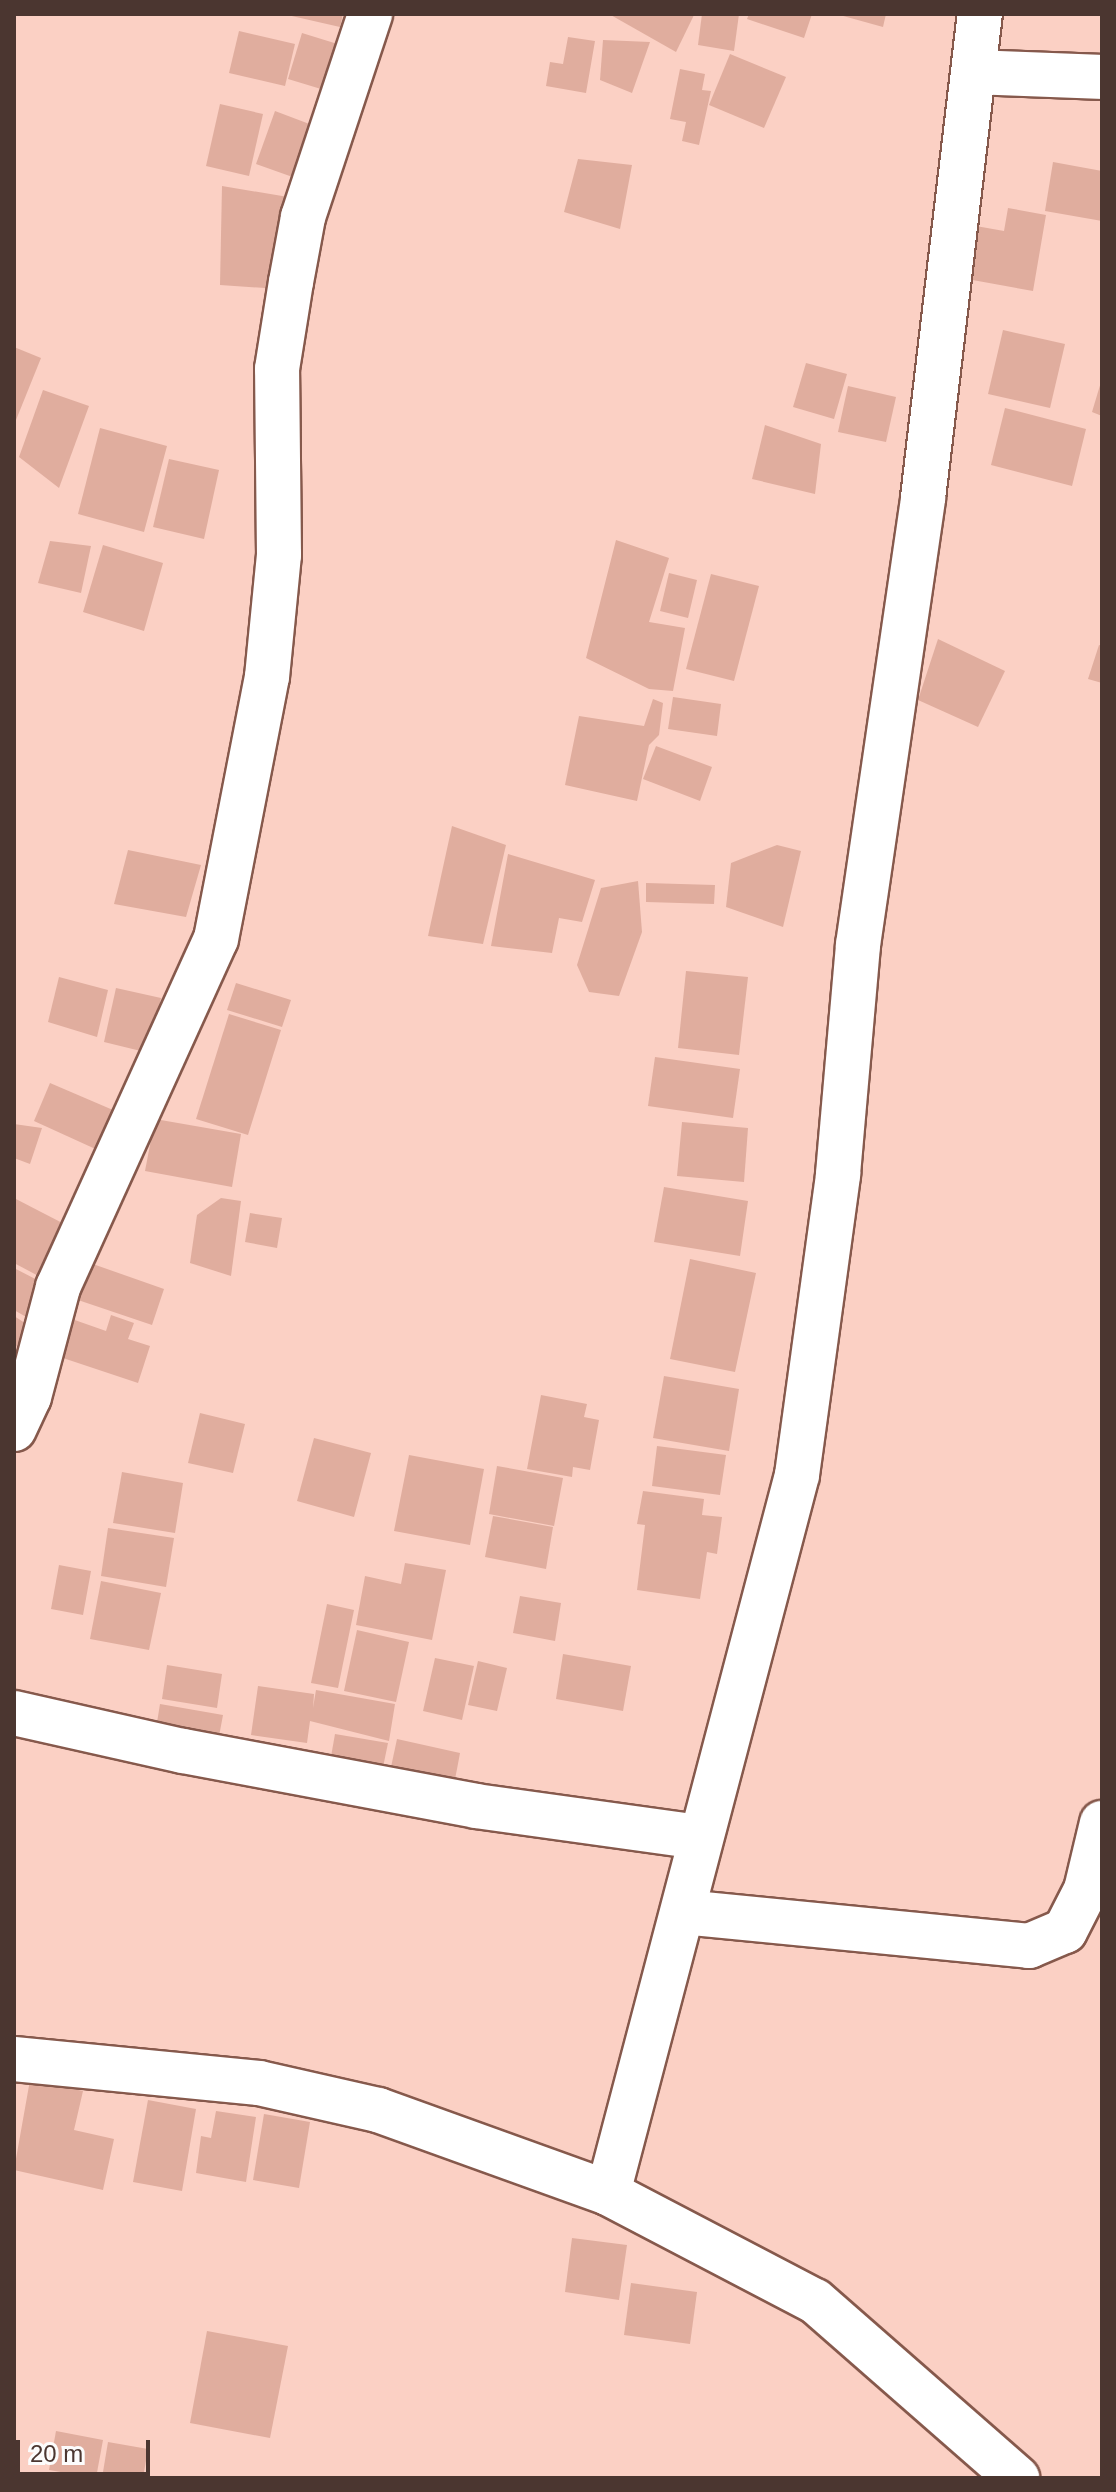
<!DOCTYPE html>
<style>
body{margin:0}
#map{position:relative;width:1116px;height:2492px;overflow:hidden;background:#fbd0c4;font-family:Arial,sans-serif}
div>[style]{position:absolute}
[style*='--x']{left:calc(var(--x)*1px);top:calc(var(--y)*1px);width:calc(var(--w)*1px);rotate:calc(var(--a)*1deg)}
.building>*{inset:0;background:#e0ad9e}
.roads{filter:drop-shadow(2px 0 #86594c) drop-shadow(-2px 0 #86594c) drop-shadow(0 2px #86594c) drop-shadow(0 -2px #86594c)}
.minor>*{height:44px;margin:-22px;padding:0 22px;transform-origin:22px;border-radius:22px;background:#fff}
span{translate:-50% -50%;white-space:nowrap;text-align:center;line-height:1.15;-webkit-text-stroke:6px #fcfcfc;paint-order:stroke}
.frame{position:absolute;inset:0;border:16px solid #4b3630;pointer-events:none}
.scale{position:absolute;left:16px;top:2440px;width:134px;height:36px;box-sizing:border-box;border:4px solid #4b3630;border-top:0;padding-left:10px;font-size:24px;line-height:28px;white-space:nowrap;color:#4b3630;-webkit-text-stroke:6px #fcfcfc;paint-order:stroke}
</style>
<div id="map">
<div class="building">
<div style="clip-path:polygon(283px 14px,343px 14px,340px 27px)"></div>
<div style="clip-path:polygon(609px 14px,691px 14px,694px 15px,676px 52px)"></div>
<div style="clip-path:polygon(702px 14px,739px 14px,734px 51px,698px 45px)"></div>
<div style="clip-path:polygon(749px 14px,812px 14px,804px 38px,747px 19px)"></div>
<div style="clip-path:polygon(836px 14px,886px 14px,883px 27px)"></div>
<div style="clip-path:polygon(239px 31px,295px 44px,285px 86px,229px 73px)"></div>
<div style="clip-path:polygon(302px 33px,344px 46px,331px 92px,288px 79px)"></div>
<div style="clip-path:polygon(568px 37px,595px 41px,586px 93px,546px 86px,550px 62px,563px 64px)"></div>
<div style="clip-path:polygon(603px 40px,650px 42px,632px 93px,600px 80px)"></div>
<div style="clip-path:polygon(730px 54px,786px 77px,764px 128px,709px 105px)"></div>
<div style="clip-path:polygon(680px 69px,705px 74px,702px 90px,711px 91px,699px 145px,682px 141px,686px 122px,670px 119px)"></div>
<div style="clip-path:polygon(220px 104px,263px 114px,249px 176px,206px 166px)"></div>
<div style="clip-path:polygon(275px 111px,320px 128px,301px 180px,256px 164px)"></div>
<div style="clip-path:polygon(578px 159px,632px 165px,620px 229px,564px 212px)"></div>
<div style="clip-path:polygon(1053px 162px,1102px 171px,1102px 221px,1045px 211px)"></div>
<div style="clip-path:polygon(222px 186px,294px 198px,280px 289px,220px 285px)"></div>
<div style="clip-path:polygon(1008px 208px,1046px 215px,1033px 291px,967px 279px,976px 226px,1004px 231px)"></div>
<div style="clip-path:polygon(1003px 330px,1065px 344px,1050px 408px,988px 394px)"></div>
<div style="clip-path:polygon(14px 347px,41px 358px,14px 425px)"></div>
<div style="clip-path:polygon(806px 363px,847px 374px,834px 419px,793px 407px)"></div>
<div style="clip-path:polygon(1101px 382px,1102px 382px,1102px 416px,1092px 412px)"></div>
<div style="clip-path:polygon(848px 386px,896px 397px,886px 442px,838px 432px)"></div>
<div style="clip-path:polygon(43px 390px,89px 406px,59px 488px,19px 457px)"></div>
<div style="clip-path:polygon(1005px 408px,1086px 429px,1072px 486px,991px 465px)"></div>
<div style="clip-path:polygon(765px 425px,821px 444px,815px 494px,752px 479px)"></div>
<div style="clip-path:polygon(100px 428px,167px 446px,144px 532px,78px 514px)"></div>
<div style="clip-path:polygon(169px 459px,219px 470px,204px 539px,153px 527px)"></div>
<div style="clip-path:polygon(616px 540px,669px 558px,649px 622px,685px 628px,673px 691px,649px 689px,586px 658px)"></div>
<div style="clip-path:polygon(50px 541px,91px 546px,81px 593px,38px 583px)"></div>
<div style="clip-path:polygon(103px 545px,163px 563px,144px 631px,83px 612px)"></div>
<div style="clip-path:polygon(669px 573px,697px 580px,688px 618px,660px 611px)"></div>
<div style="clip-path:polygon(711px 574px,759px 586px,734px 681px,686px 669px)"></div>
<div style="clip-path:polygon(938px 639px,1005px 671px,978px 727px,918px 700px)"></div>
<div style="clip-path:polygon(1099px 645px,1102px 646px,1102px 683px,1088px 679px)"></div>
<div style="clip-path:polygon(673px 697px,721px 704px,717px 736px,668px 729px)"></div>
<div style="clip-path:polygon(653px 699px,663px 703px,659px 735px,649px 745px,637px 801px,565px 785px,579px 716px,644px 726px)"></div>
<div style="clip-path:polygon(656px 746px,712px 767px,700px 801px,643px 779px)"></div>
<div style="clip-path:polygon(452px 826px,506px 845px,483px 944px,428px 936px)"></div>
<div style="clip-path:polygon(777px 845px,801px 851px,783px 927px,726px 907px,731px 863px)"></div>
<div style="clip-path:polygon(128px 850px,201px 865px,186px 917px,114px 904px)"></div>
<div style="clip-path:polygon(508px 854px,595px 880px,582px 922px,559px 918px,552px 953px,491px 946px)"></div>
<div style="clip-path:polygon(638px 881px,642px 932px,619px 996px,589px 992px,577px 965px,601px 888px)"></div>
<div style="clip-path:polygon(646px 883px,715px 885px,714px 904px,646px 902px)"></div>
<div style="clip-path:polygon(686px 971px,748px 977px,739px 1055px,678px 1048px)"></div>
<div style="clip-path:polygon(59px 977px,108px 990px,97px 1037px,48px 1022px)"></div>
<div style="clip-path:polygon(236px 983px,291px 1000px,282px 1027px,227px 1010px)"></div>
<div style="clip-path:polygon(116px 988px,161px 998px,149px 1053px,104px 1042px)"></div>
<div style="clip-path:polygon(229px 1014px,281px 1030px,248px 1135px,196px 1119px)"></div>
<div style="clip-path:polygon(655px 1057px,740px 1069px,733px 1118px,648px 1106px)"></div>
<div style="clip-path:polygon(50px 1083px,120px 1113px,102px 1152px,34px 1121px)"></div>
<div style="clip-path:polygon(155px 1119px,241px 1134px,232px 1187px,145px 1171px)"></div>
<div style="clip-path:polygon(682px 1122px,748px 1128px,744px 1182px,677px 1176px)"></div>
<div style="clip-path:polygon(14px 1124px,42px 1128px,30px 1164px,14px 1158px)"></div>
<div style="clip-path:polygon(664px 1187px,748px 1201px,740px 1256px,654px 1242px)"></div>
<div style="clip-path:polygon(14px 1198px,72px 1228px,46px 1280px,14px 1263px)"></div>
<div style="clip-path:polygon(221px 1198px,241px 1201px,231px 1276px,190px 1263px,197px 1215px)"></div>
<div style="clip-path:polygon(250px 1213px,282px 1218px,277px 1248px,245px 1242px)"></div>
<div style="clip-path:polygon(690px 1259px,756px 1273px,735px 1372px,670px 1359px)"></div>
<div style="clip-path:polygon(90px 1263px,164px 1289px,152px 1325px,78px 1300px)"></div>
<div style="clip-path:polygon(14px 1268px,45px 1284px,28px 1318px,14px 1310px)"></div>
<div style="clip-path:polygon(111px 1315px,134px 1323px,128px 1339px,150px 1346px,138px 1383px,57px 1356px,69px 1318px,106px 1331px)"></div>
<div style="clip-path:polygon(14px 1316px,28px 1325px,14px 1351px)"></div>
<div style="clip-path:polygon(664px 1376px,739px 1389px,729px 1451px,653px 1438px)"></div>
<div style="clip-path:polygon(541px 1395px,587px 1404px,584px 1417px,599px 1420px,590px 1470px,573px 1467px,572px 1477px,527px 1469px)"></div>
<div style="clip-path:polygon(200px 1413px,245px 1424px,233px 1473px,188px 1463px)"></div>
<div style="clip-path:polygon(314px 1438px,371px 1453px,354px 1517px,297px 1501px)"></div>
<div style="clip-path:polygon(657px 1446px,726px 1455px,720px 1495px,652px 1486px)"></div>
<div style="clip-path:polygon(409px 1455px,484px 1469px,470px 1545px,394px 1531px)"></div>
<div style="clip-path:polygon(497px 1466px,563px 1478px,554px 1526px,489px 1514px)"></div>
<div style="clip-path:polygon(122px 1472px,183px 1483px,175px 1533px,113px 1523px)"></div>
<div style="clip-path:polygon(643px 1491px,704px 1499px,702px 1515px,722px 1517px,717px 1554px,707px 1552px,700px 1599px,637px 1590px,645px 1525px,637px 1524px)"></div>
<div style="clip-path:polygon(493px 1516px,553px 1527px,546px 1569px,485px 1557px)"></div>
<div style="clip-path:polygon(108px 1528px,174px 1538px,166px 1587px,101px 1576px)"></div>
<div style="clip-path:polygon(405px 1563px,446px 1570px,432px 1640px,356px 1625px,365px 1576px,401px 1584px)"></div>
<div style="clip-path:polygon(59px 1565px,91px 1571px,83px 1615px,51px 1609px)"></div>
<div style="clip-path:polygon(101px 1581px,161px 1593px,149px 1650px,90px 1639px)"></div>
<div style="clip-path:polygon(520px 1596px,561px 1603px,555px 1641px,513px 1633px)"></div>
<div style="clip-path:polygon(327px 1604px,354px 1610px,338px 1688px,311px 1683px)"></div>
<div style="clip-path:polygon(357px 1630px,409px 1642px,396px 1702px,344px 1691px)"></div>
<div style="clip-path:polygon(563px 1654px,631px 1666px,623px 1711px,556px 1699px)"></div>
<div style="clip-path:polygon(435px 1658px,474px 1666px,462px 1720px,423px 1711px)"></div>
<div style="clip-path:polygon(478px 1661px,507px 1668px,497px 1711px,468px 1705px)"></div>
<div style="clip-path:polygon(167px 1665px,222px 1674px,217px 1708px,162px 1699px)"></div>
<div style="clip-path:polygon(258px 1686px,314px 1694px,313px 1708px,316px 1690px,395px 1704px,389px 1741px,310px 1721px,307px 1743px,251px 1735px)"></div>
<div style="clip-path:polygon(160px 1704px,223px 1715px,216px 1752px,154px 1741px)"></div>
<div style="clip-path:polygon(335px 1734px,388px 1743px,381px 1777px,329px 1768px)"></div>
<div style="clip-path:polygon(397px 1739px,460px 1753px,453px 1790px,387px 1786px)"></div>
<div style="clip-path:polygon(30px 2080px,83px 2091px,74px 2130px,114px 2139px,103px 2190px,14px 2170px)"></div>
<div style="clip-path:polygon(148px 2100px,196px 2109px,182px 2191px,133px 2182px)"></div>
<div style="clip-path:polygon(216px 2111px,256px 2117px,246px 2182px,196px 2173px,201px 2136px,211px 2138px)"></div>
<div style="clip-path:polygon(264px 2114px,310px 2122px,299px 2188px,253px 2180px)"></div>
<div style="clip-path:polygon(572px 2238px,627px 2245px,619px 2300px,565px 2292px)"></div>
<div style="clip-path:polygon(631px 2283px,697px 2292px,690px 2344px,624px 2335px)"></div>
<div style="clip-path:polygon(207px 2331px,288px 2346px,270px 2438px,190px 2423px)"></div>
<div style="clip-path:polygon(56px 2431px,103px 2440px,96px 2478px,49px 2470px)"></div>
<div style="clip-path:polygon(108px 2442px,148px 2449px,143px 2478px,102px 2478px)"></div>
</div>
<div class="roads">
<div class="minor">
<div style="--x:974;--y:72;--w:128;--a:2.2"></div>
<div style="--x:14;--y:1429;--w:35;--a:-65"></div>
<div style="--x:29;--y:1397;--w:114;--a:-75.2"></div>
<div style="--x:58;--y:1287;--w:382;--a:-65.6"></div>
<div style="--x:216;--y:939;--w:267;--a:-79"></div>
<div style="--x:267;--y:677;--w:123;--a:-84.4"></div>
<div style="--x:279;--y:555;--w:186;--a:-90.6"></div>
<div style="--x:277;--y:369;--w:88;--a:-80.9"></div>
<div style="--x:291;--y:282;--w:66;--a:-79.5"></div>
<div style="--x:303;--y:217;--w:214;--a:-71.7"></div>
<div style="--x:14;--y:1713;--w:173;--a:12.7"></div>
<div style="--x:183;--y:1751;--w:298;--a:10.6"></div>
<div style="--x:476;--y:1806;--w:225;--a:7.9"></div>
<div style="--x:683;--y:1912;--w:348;--a:5.6"></div>
<div style="--x:1029;--y:1946;--w:39;--a:-23"></div>
<div style="--x:1065;--y:1931;--w:46;--a:-62.9"></div>
<div style="--x:1086;--y:1890;--w:69;--a:-76.6"></div>
<div style="--x:14;--y:2059;--w:246;--a:5.6"></div>
<div style="--x:259;--y:2083;--w:122;--a:12.8"></div>
<div style="--x:378;--y:2110;--w:245;--a:19.8"></div>
<div style="--x:608;--y:2193;--w:233;--a:27.6"></div>
<div style="--x:815;--y:2301;--w:269;--a:41.2"></div>
<div style="--x:608;--y:2193;--w:742;--a:-75.25"></div>
<div style="--x:797;--y:1475;--w:304;--a:-82.2"></div>
<div style="--x:838;--y:1174;--w:230;--a:-85"></div>
<div style="--x:858;--y:945;--w:452;--a:-81.7"></div>
<div style="--x:923;--y:498;--w:487;--a:-83.3"></div>
</div>
</div>
<div class="frame"></div>
<div class="scale">20 m</div>
</div>
